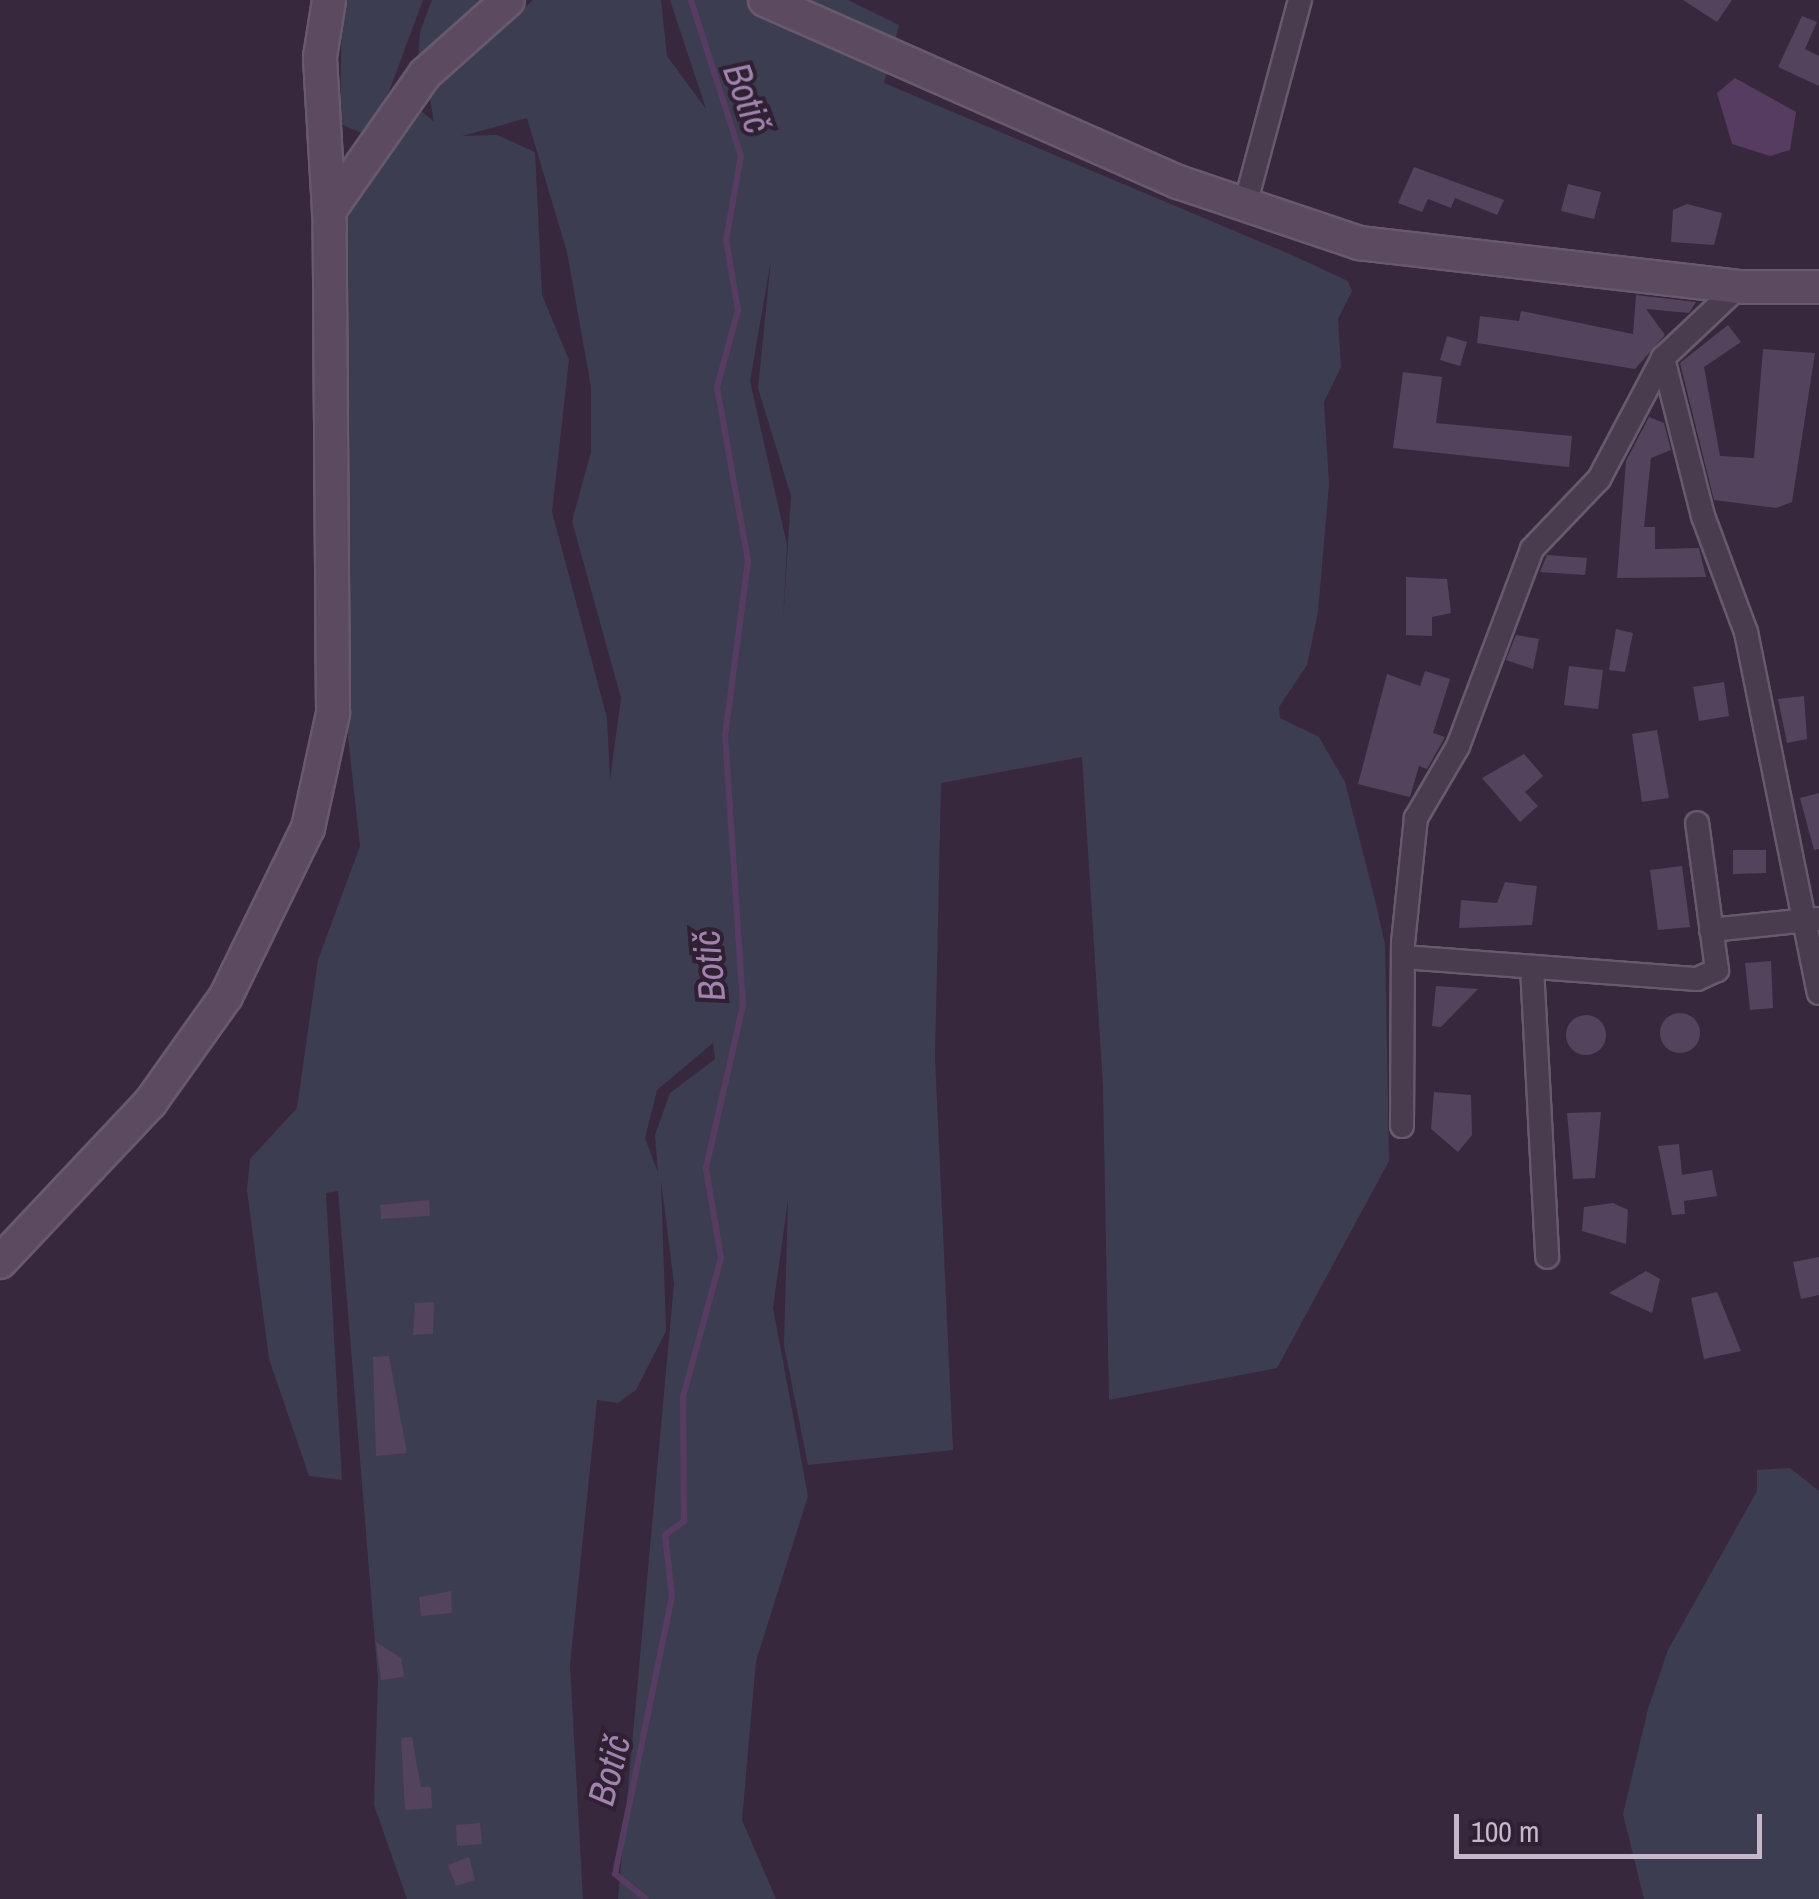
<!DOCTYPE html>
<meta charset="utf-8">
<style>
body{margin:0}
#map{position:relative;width:1819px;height:1899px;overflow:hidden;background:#38283e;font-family:"Archivo Narrow",sans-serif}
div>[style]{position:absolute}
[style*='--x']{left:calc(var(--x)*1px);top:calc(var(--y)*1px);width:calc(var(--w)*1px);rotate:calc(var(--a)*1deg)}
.green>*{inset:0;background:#3d3d51}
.water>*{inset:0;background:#573c61}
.stream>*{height:6px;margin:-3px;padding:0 3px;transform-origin:3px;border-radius:3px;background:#573c61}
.building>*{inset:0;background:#54435c}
.round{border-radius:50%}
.roads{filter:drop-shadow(2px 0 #675a6c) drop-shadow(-2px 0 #675a6c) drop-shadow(0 2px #675a6c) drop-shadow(0 -2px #675a6c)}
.street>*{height:22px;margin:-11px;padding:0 11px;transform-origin:11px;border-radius:11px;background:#493c4e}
.secondary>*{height:32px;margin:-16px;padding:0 16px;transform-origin:16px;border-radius:16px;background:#5c4a61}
span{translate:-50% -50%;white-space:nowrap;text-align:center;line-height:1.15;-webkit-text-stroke:8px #2f2133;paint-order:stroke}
.water-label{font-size:38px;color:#a183ad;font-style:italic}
.scale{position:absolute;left:1454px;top:1814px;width:308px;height:45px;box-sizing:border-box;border:5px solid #c5b8c9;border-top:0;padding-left:12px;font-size:30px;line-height:35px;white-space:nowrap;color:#c5b8c9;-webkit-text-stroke:8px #2f2133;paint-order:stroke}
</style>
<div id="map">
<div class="green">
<div style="clip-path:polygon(342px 0,423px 0,372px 137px,340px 124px)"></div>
<div style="clip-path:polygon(432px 0,481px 0,418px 61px,420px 32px)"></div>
<div style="clip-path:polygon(evenodd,533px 0,661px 0,667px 56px,706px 109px,670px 0,848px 0,899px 25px,884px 83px,1294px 256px,1348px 281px,1352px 291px,1338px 319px,1341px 367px,1324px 402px,1329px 484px,1318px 612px,1307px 665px,1279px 707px,1280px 718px,1319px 737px,1345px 782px,1375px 900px,1385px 944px,1389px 1161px,1277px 1368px,1109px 1400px,1103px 1086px,1082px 757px,941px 783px,935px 1058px,953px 1450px,808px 1465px,784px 1345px,788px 1200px,773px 1308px,808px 1496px,756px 1661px,742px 1820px,776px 1899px,618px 1899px,674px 1284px,661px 1180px,666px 1331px,636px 1390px,618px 1403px,597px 1400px,570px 1665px,583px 1899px,407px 1899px,374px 1805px,378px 1679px,338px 1191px,326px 1193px,342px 1480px,309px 1476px,269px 1359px,247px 1190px,250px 1159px,297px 1108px,318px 960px,360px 846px,344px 700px,346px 213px,420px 110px,434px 122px,429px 93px,533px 0,527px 118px,567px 252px,591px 387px,591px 452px,572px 521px,621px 698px,610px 780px,607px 718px,552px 512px,569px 360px,542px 295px,535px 152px,497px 135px,462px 136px,527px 118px,533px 0,771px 260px,758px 388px,791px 496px,783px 623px,787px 545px,750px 381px,771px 260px,533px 0,713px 1043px,715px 1059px,670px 1093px,655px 1135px,658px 1173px,645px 1138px,657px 1090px,713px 1043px)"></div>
<div style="clip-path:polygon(1790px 1468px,1819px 1491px,1819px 1899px,1644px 1899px,1623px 1814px,1648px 1709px,1668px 1650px,1757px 1491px,1757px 1470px)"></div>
</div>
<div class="water">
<div style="clip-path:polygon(1735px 78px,1796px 112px,1790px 150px,1770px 156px,1732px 144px,1717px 93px)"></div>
</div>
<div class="stream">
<div style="--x:646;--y:1899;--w:40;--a:-141"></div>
<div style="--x:615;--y:1874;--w:284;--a:-78.4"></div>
<div style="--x:672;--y:1596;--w:61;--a:-96.5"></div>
<div style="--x:665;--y:1535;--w:24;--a:-36"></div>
<div style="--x:684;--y:1521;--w:124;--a:-90.5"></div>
<div style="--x:683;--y:1397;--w:144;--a:-74.7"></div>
<div style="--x:721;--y:1258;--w:91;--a:-99.5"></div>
<div style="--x:706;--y:1168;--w:167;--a:-77.2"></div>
<div style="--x:743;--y:1005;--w:270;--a:-93.8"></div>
<div style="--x:725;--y:736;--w:177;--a:-82.5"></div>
<div style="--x:748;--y:561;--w:177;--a:-100.1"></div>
<div style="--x:717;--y:387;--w:80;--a:-74.7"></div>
<div style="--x:738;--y:310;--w:71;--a:-99.7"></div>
<div style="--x:726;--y:240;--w:85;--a:-79.9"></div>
<div style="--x:741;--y:156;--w:164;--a:-107.8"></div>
</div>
<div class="building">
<div style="clip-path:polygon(1683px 0,1732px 0,1717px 22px)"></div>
<div style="clip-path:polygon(1802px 16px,1817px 22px,1805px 49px,1819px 56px,1819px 86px,1778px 67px)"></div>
<div style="clip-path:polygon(1414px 167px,1504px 200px,1497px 215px,1455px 198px,1451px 208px,1428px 199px,1422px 212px,1398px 203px)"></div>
<div style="clip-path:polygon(1568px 184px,1601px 192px,1594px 219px,1561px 211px)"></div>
<div style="clip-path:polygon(1687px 204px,1722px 213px,1714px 245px,1671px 242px,1673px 210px)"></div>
<div style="clip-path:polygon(1636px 295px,1696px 302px,1689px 313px,1646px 309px,1665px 335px,1635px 369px,1477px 343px,1480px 316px,1519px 321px,1521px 311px,1633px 334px)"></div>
<div style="clip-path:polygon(1728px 325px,1741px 342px,1704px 367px,1720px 456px,1754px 458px,1763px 349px,1815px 353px,1792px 502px,1776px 508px,1714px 500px,1680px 363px)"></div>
<div style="clip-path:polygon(1447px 336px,1467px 342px,1460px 366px,1440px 360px)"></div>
<div style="clip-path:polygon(1403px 372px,1442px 377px,1436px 423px,1572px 436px,1569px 467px,1393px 448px)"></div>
<div style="clip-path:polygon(1649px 417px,1664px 423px,1671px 450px,1651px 458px,1644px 527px,1655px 527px,1655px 549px,1699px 548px,1706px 577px,1617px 578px,1626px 461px)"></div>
<div style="clip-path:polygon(1547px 555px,1587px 558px,1585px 575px,1540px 572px)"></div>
<div style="clip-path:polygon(1406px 577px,1447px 579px,1451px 613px,1432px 617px,1432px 636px,1406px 635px)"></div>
<div style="clip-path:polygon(1616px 629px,1633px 633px,1625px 672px,1609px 670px)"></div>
<div style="clip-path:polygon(1516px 635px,1539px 639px,1533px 669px,1506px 660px)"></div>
<div style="clip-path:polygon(1569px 666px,1603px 670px,1598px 709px,1564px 705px)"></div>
<div style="clip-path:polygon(1425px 671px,1450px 679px,1433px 733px,1445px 737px,1427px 769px,1419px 766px,1410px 797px,1358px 784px,1387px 674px,1420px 686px)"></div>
<div style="clip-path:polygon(1724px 682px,1729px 716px,1699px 721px,1693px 687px)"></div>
<div style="clip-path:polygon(1804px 696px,1807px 739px,1787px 743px,1778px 699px)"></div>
<div style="clip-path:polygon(1657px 730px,1669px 798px,1642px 802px,1632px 734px)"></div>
<div style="clip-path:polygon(1524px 754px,1543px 776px,1525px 792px,1538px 806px,1520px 822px,1482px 778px)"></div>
<div style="clip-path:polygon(1819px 793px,1819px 849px,1814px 850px,1800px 798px)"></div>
<div style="clip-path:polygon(1733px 850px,1766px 850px,1766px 873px,1733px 874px)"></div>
<div style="clip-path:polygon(1682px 866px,1690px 927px,1658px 930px,1650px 870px)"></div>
<div style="clip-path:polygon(1505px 882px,1537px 886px,1532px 925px,1459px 928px,1461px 900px,1497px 903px)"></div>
<div style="clip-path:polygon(1771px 961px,1773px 1008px,1750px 1010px,1745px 963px)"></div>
<div style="clip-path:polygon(1436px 986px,1478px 989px,1441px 1027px,1432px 1026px)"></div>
<div class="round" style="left:1660px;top:1013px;width:40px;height:40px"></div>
<div class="round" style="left:1566px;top:1015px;width:40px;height:40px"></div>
<div style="clip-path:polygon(1434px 1092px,1471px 1095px,1472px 1135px,1458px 1152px,1431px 1129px)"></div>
<div style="clip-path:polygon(1601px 1112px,1595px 1178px,1573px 1179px,1567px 1113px)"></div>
<div style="clip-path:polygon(1679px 1144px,1682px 1175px,1712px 1170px,1717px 1196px,1684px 1201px,1685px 1214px,1672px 1215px,1658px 1146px)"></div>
<div style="clip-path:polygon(429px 1200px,430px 1216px,381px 1219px,380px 1205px)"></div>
<div style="clip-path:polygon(1613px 1203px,1628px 1210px,1626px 1244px,1582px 1231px,1584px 1207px)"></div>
<div style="clip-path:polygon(1819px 1257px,1819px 1295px,1801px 1299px,1793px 1262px)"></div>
<div style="clip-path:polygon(1646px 1271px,1660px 1279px,1652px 1313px,1609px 1293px)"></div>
<div style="clip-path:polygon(1717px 1292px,1741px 1351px,1704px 1359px,1691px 1298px)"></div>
<div style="clip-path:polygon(434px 1302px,433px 1334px,413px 1335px,415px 1303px)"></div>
<div style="clip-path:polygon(389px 1356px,407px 1453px,376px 1456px,373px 1357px)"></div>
<div style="clip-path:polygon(451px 1591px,452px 1613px,421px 1616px,419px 1597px)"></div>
<div style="clip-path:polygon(376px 1642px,401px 1658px,404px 1677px,381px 1680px)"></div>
<div style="clip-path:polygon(412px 1737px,421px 1787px,431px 1787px,432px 1808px,405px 1810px,401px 1738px)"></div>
<div style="clip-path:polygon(480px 1823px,482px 1844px,457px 1846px,456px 1825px)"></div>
<div style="clip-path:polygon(469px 1857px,475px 1880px,456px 1886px,448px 1865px)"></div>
</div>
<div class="roads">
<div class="street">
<div style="--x:1245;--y:205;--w:212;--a:-75"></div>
<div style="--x:1663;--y:358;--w:163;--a:75.8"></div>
<div style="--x:1703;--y:516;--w:124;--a:69.7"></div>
<div style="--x:1746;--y:632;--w:368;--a:78.6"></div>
<div style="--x:1711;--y:930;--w:107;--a:-5.9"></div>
<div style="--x:1403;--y:957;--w:295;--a:4.3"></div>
<div style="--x:1697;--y:979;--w:22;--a:-24"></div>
<div style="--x:1717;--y:970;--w:148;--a:-97.7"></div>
<div style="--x:1532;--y:967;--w:290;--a:87"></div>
<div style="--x:1402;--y:1126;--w:183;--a:-89.7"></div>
<div style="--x:1403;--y:943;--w:126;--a:-84.1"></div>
<div style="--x:1416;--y:818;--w:83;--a:-59.7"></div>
<div style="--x:1458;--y:746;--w:210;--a:-69.4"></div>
<div style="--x:1532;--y:549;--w:97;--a:-46.3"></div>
<div style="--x:1599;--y:479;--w:137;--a:-62.1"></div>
<div style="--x:1663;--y:358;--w:103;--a:-43.4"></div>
</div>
<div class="secondary">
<div style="--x:765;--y:0;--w:451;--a:23.8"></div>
<div style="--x:1178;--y:182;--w:191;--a:18.6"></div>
<div style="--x:1359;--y:243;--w:382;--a:6.6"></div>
<div style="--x:1738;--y:287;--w:81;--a:0"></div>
<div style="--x:329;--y:211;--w:167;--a:-55"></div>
<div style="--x:425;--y:74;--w:111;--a:-41.7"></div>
<div style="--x:0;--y:1262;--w:219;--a:-46.7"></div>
<div style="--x:150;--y:1103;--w:131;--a:-54.6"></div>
<div style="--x:226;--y:996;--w:187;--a:-64"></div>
<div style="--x:308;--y:828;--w:118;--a:-77.7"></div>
<div style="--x:333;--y:713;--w:486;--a:-90.4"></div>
<div style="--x:330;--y:227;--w:170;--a:-93.4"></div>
<div style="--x:320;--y:57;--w:58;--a:-81"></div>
</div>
</div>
<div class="water-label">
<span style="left:747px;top:98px;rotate:70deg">Botič</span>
<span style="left:709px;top:966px;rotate:-95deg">Botič</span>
<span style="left:609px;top:1770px;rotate:-75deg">Botič</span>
</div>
<div class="scale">100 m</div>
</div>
